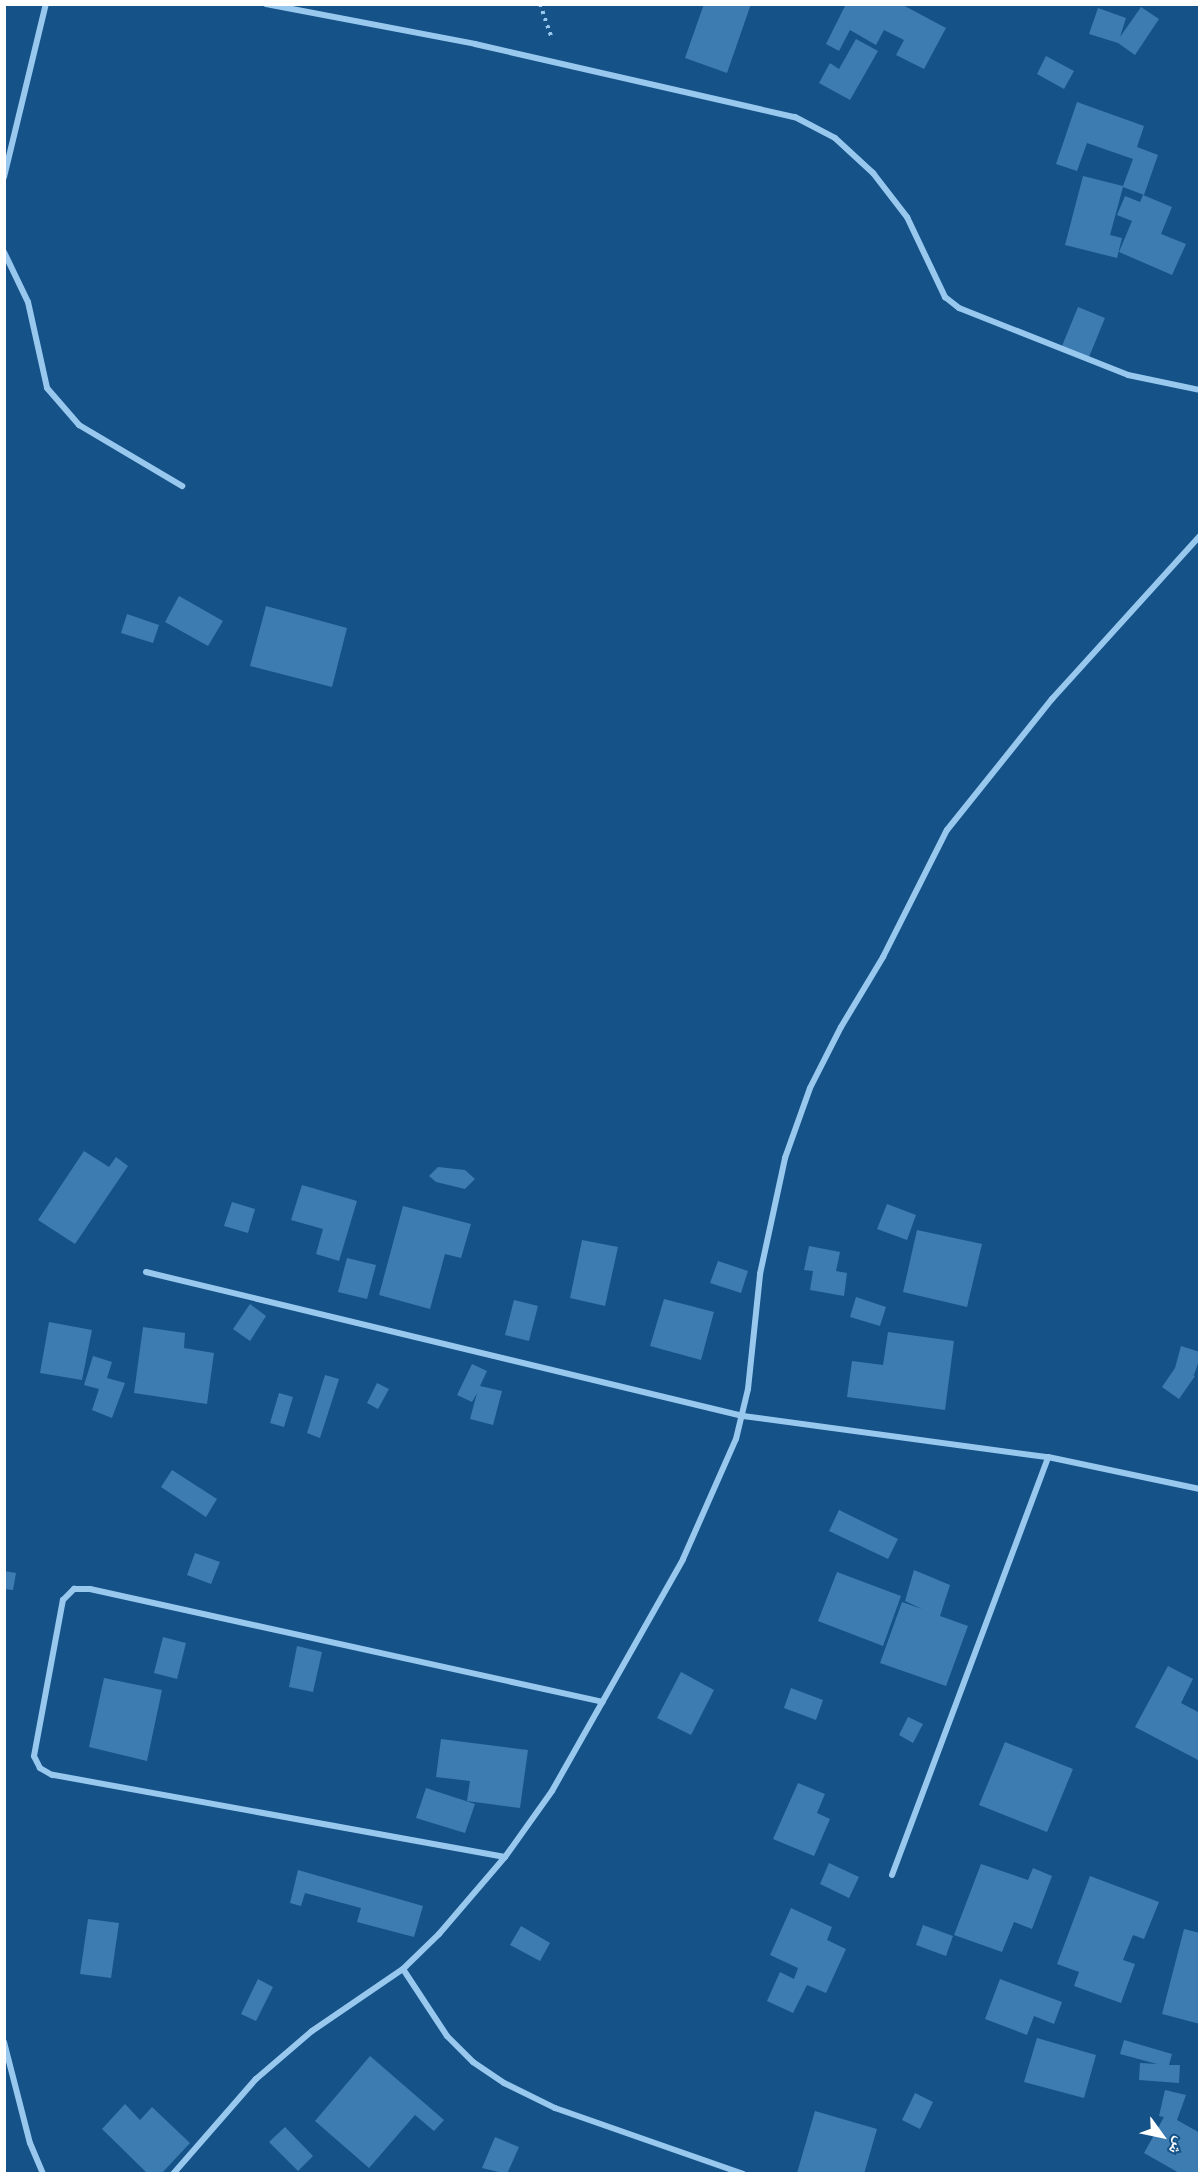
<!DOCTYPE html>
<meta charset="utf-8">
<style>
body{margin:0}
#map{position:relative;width:1204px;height:2178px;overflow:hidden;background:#145287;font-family:"Space Grotesk","Noto Naskh Arabic",sans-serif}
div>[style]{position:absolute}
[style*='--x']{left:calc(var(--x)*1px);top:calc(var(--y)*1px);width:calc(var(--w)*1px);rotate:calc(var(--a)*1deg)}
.building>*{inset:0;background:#3d7cb1}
.path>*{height:4px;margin-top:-2px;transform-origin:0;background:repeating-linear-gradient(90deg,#99c8ef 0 3px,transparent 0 7.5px)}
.street>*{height:6px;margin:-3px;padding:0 3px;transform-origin:3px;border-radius:3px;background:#99c8ef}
span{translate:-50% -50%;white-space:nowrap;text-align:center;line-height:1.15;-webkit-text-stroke:6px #145287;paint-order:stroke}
.frame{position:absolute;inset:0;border:6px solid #fff;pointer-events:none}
.north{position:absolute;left:1132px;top:2106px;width:60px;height:60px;-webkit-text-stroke:4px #145287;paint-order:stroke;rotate:123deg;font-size:16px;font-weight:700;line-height:24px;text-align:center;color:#fff}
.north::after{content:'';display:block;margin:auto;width:21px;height:27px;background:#fff;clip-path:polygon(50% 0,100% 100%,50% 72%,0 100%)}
</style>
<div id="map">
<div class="building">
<div style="clip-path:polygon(704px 4px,751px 4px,727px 73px,685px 58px)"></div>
<div style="clip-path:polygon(846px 4px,901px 4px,946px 28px,924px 69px,896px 55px,904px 40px,884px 30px,876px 45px,850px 30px,839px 51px,826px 44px)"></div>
<div style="clip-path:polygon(1141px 7px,1159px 19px,1135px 55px,1118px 43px,1089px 34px,1098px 8px,1126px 18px,1120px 37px)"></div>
<div style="clip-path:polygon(856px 39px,878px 51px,850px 100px,819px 83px,830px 63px,839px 69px)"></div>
<div style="clip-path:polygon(1046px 56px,1074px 71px,1064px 89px,1037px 74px)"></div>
<div style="clip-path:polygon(1077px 102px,1144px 126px,1137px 147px,1158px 155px,1144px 195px,1123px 187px,1110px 235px,1122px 238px,1117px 258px,1065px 245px,1083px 176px,1123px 186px,1133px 159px,1087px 143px,1077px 171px,1056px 164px)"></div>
<div style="clip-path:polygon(1143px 195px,1172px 207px,1161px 234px,1186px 244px,1172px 275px,1119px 252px,1132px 221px,1117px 215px,1125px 196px,1140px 202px)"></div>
<div style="clip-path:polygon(1078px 307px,1105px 318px,1089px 357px,1062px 346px)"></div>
<div style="clip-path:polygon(179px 596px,223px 621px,208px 646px,165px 622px)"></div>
<div style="clip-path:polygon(266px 606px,347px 628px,332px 687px,250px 666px)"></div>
<div style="clip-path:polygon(127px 614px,159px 625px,153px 643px,121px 633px)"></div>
<div style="clip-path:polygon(84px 1151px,109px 1167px,116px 1157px,128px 1166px,75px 1244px,38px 1220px)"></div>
<div style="clip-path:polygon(438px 1167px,465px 1170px,475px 1179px,465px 1189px,436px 1182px,429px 1176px)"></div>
<div style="clip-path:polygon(302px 1185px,357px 1201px,339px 1261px,316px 1254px,323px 1229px,291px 1220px)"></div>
<div style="clip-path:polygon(232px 1202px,255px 1209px,248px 1233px,224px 1226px)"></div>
<div style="clip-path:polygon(887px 1204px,916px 1215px,907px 1240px,877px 1229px)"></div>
<div style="clip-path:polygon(403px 1206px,471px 1224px,461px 1258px,445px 1254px,430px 1309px,379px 1295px)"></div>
<div style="clip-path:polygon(917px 1230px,982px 1244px,967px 1307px,903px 1292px)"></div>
<div style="clip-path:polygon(582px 1240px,618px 1247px,605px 1306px,570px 1298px)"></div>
<div style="clip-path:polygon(809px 1246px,840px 1252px,836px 1271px,847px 1273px,844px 1296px,810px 1290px,813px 1271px,804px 1270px)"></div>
<div style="clip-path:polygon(347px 1258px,376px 1265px,367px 1299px,338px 1292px)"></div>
<div style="clip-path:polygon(718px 1261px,748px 1271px,741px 1293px,710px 1283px)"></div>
<div style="clip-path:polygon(856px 1297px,886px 1307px,880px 1326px,850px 1317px)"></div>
<div style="clip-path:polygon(664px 1299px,714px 1312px,701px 1360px,650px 1346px)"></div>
<div style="clip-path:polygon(514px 1300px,538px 1306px,529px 1341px,505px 1335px)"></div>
<div style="clip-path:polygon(250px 1304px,266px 1316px,250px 1341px,233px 1329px)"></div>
<div style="clip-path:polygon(49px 1322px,92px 1330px,82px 1380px,40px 1373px)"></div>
<div style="clip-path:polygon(143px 1327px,185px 1333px,184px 1348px,214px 1353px,207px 1404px,134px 1393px)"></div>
<div style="clip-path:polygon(888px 1332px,954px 1341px,945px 1410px,847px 1397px,852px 1361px,883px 1365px)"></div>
<div style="clip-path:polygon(1181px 1346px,1200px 1352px,1200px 1357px,1194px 1375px,1191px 1374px,1195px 1376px,1179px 1399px,1162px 1387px,1175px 1368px)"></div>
<div style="clip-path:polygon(93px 1356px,112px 1362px,107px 1378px,125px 1383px,112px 1418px,92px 1410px,99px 1389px,84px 1385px)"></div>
<div style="clip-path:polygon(472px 1364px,487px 1371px,480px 1386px,502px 1391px,493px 1425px,470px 1419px,477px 1393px,472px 1402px,457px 1395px)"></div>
<div style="clip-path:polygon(325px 1375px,339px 1379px,320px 1438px,307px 1433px)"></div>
<div style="clip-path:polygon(377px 1383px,389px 1389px,378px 1409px,367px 1403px)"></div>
<div style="clip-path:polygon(279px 1393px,293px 1397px,284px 1427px,270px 1423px)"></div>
<div style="clip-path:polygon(172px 1470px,217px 1499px,206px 1517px,161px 1487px)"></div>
<div style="clip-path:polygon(839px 1510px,898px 1539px,888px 1559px,829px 1531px)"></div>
<div style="clip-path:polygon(195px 1553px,220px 1562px,211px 1584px,187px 1575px)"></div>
<div style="clip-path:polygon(914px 1570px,950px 1585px,940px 1616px,968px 1626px,946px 1686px,880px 1663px,902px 1602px,922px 1609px,905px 1601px)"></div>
<div style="clip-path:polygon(4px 1571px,16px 1573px,13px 1590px,4px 1589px)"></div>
<div style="clip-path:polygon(837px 1572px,901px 1596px,883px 1646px,818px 1621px)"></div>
<div style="clip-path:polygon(163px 1637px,186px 1643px,177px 1679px,154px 1673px)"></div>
<div style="clip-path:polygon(297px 1646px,322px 1652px,313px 1692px,289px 1687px)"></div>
<div style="clip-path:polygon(1168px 1666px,1193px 1679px,1181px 1703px,1200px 1713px,1200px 1761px,1135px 1727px)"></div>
<div style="clip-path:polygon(681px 1672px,714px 1690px,691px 1735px,657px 1718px)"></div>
<div style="clip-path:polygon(104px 1678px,162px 1690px,147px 1761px,89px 1747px)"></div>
<div style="clip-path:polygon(791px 1688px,823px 1700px,816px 1720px,784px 1708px)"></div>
<div style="clip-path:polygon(908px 1717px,923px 1724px,913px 1743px,899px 1735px)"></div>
<div style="clip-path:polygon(441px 1739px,528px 1750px,520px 1808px,467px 1801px,470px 1781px,436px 1777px)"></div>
<div style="clip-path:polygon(1005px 1742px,1073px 1769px,1047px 1832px,979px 1805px)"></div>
<div style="clip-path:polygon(798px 1783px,825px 1794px,817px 1813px,830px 1819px,814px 1856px,773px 1839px)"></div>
<div style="clip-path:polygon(426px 1788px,475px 1804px,465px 1833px,416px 1818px)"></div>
<div style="clip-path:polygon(829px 1863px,859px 1877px,849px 1898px,820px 1884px)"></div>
<div style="clip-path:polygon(981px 1864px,1028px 1880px,1033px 1868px,1052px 1876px,1032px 1929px,1014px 1922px,1002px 1952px,954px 1935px)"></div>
<div style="clip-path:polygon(298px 1870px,423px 1906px,414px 1937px,357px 1922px,361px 1908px,305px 1893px,301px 1906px,290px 1903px)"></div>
<div style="clip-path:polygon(1090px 1876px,1159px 1902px,1144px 1939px,1133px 1935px,1123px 1960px,1135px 1964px,1121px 2003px,1074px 1986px,1079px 1972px,1057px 1964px)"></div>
<div style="clip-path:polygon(791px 1908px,832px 1927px,827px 1940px,846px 1949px,826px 1993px,807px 1985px,793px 2013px,767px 2001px,780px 1972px,794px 1979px,798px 1968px,770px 1955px)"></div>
<div style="clip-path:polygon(88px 1919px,119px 1923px,111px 1978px,80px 1974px)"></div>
<div style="clip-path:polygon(923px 1925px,953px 1936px,946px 1956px,916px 1945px)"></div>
<div style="clip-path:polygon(521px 1926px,550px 1943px,540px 1961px,510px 1945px)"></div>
<div style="clip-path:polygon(1184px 1929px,1200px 1933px,1200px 2024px,1162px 2014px)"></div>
<div style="clip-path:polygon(258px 1979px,273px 1987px,256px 2021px,241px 2014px)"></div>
<div style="clip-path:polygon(1000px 1979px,1062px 2002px,1054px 2024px,1034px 2016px,1027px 2035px,985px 2019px)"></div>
<div style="clip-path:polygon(1037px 2038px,1096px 2055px,1084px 2098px,1024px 2082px)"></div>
<div style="clip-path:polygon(1124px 2040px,1172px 2054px,1169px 2065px,1180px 2065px,1179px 2083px,1139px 2080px,1140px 2063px,1157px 2064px,1120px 2054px)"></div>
<div style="clip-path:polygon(370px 2056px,444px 2120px,434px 2131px,415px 2115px,369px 2168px,315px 2121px)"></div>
<div style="clip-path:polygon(1165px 2090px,1186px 2095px,1177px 2120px,1200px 2133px,1198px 2174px,1181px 2174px,1144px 2153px,1164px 2117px,1159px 2116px)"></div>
<div style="clip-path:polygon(915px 2093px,933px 2102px,920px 2129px,902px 2120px)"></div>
<div style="clip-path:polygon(125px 2104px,140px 2120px,152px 2107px,190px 2143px,161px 2174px,148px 2174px,102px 2129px)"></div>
<div style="clip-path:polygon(815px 2111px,877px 2129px,864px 2174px,797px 2173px)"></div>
<div style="clip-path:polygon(285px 2127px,313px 2156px,298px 2171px,269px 2142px)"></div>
<div style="clip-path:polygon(495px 2137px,519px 2147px,507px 2174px,482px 2168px)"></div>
</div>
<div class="path">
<div style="--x:540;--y:4;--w:37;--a:71"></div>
</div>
<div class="street">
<div style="--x:266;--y:4;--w:213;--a:10.8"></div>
<div style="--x:475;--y:44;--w:328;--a:12.9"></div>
<div style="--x:795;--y:117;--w:45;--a:27.7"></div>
<div style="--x:835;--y:138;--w:52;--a:42.6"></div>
<div style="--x:873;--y:173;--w:56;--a:52.3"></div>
<div style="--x:907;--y:217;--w:89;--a:64.6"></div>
<div style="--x:945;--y:297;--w:18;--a:38"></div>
<div style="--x:959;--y:308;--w:182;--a:21.6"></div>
<div style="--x:1128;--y:375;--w:74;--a:11.8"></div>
<div style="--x:4;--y:177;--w:178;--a:-76.4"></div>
<div style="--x:4;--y:252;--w:55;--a:64.4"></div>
<div style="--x:28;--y:302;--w:88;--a:77.5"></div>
<div style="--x:47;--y:388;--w:49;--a:49.1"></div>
<div style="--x:79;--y:425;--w:120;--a:30.6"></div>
<div style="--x:146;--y:1272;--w:614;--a:13.56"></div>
<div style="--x:743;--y:1416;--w:308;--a:7.7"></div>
<div style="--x:1048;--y:1457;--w:155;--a:11.9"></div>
<div style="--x:505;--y:1857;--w:460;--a:-169.7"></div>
<div style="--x:52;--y:1775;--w:14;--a:-150"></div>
<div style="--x:40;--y:1768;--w:13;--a:-117"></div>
<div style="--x:34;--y:1756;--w:159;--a:-79.5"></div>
<div style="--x:63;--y:1600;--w:16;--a:-45"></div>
<div style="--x:74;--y:1589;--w:16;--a:0"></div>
<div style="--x:90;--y:1589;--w:525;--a:12.42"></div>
<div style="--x:892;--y:1875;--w:446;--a:-69.5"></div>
<div style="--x:403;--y:1969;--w:80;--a:56.7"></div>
<div style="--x:447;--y:2036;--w:37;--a:45"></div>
<div style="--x:473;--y:2062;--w:37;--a:34"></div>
<div style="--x:504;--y:2083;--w:57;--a:26.1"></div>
<div style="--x:555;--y:2108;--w:199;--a:19.3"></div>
<div style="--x:4;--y:2042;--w:104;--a:75.6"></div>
<div style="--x:30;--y:2143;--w:34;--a:67"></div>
<div style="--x:173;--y:2174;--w:126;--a:-48.9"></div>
<div style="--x:256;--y:2079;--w:74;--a:-40.6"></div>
<div style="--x:312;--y:2031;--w:110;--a:-34.3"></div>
<div style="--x:403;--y:1969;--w:50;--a:-44.2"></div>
<div style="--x:439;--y:1934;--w:101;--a:-49.4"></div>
<div style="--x:505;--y:1857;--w:81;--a:-54.5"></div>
<div style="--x:552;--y:1791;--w:266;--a:-60.5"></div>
<div style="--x:683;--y:1559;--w:131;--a:-66.2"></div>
<div style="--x:736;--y:1439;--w:51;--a:-76.5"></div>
<div style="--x:748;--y:1389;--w:116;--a:-84"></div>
<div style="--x:760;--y:1274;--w:119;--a:-77.8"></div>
<div style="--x:785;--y:1158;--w:74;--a:-70.3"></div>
<div style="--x:810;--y:1088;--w:68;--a:-63.1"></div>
<div style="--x:841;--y:1027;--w:82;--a:-59"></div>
<div style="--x:883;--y:957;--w:142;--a:-63.3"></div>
<div style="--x:947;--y:830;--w:168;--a:-51.3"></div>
<div style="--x:1052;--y:699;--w:220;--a:-47.8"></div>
</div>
<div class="frame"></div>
<div class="north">ش</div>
</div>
